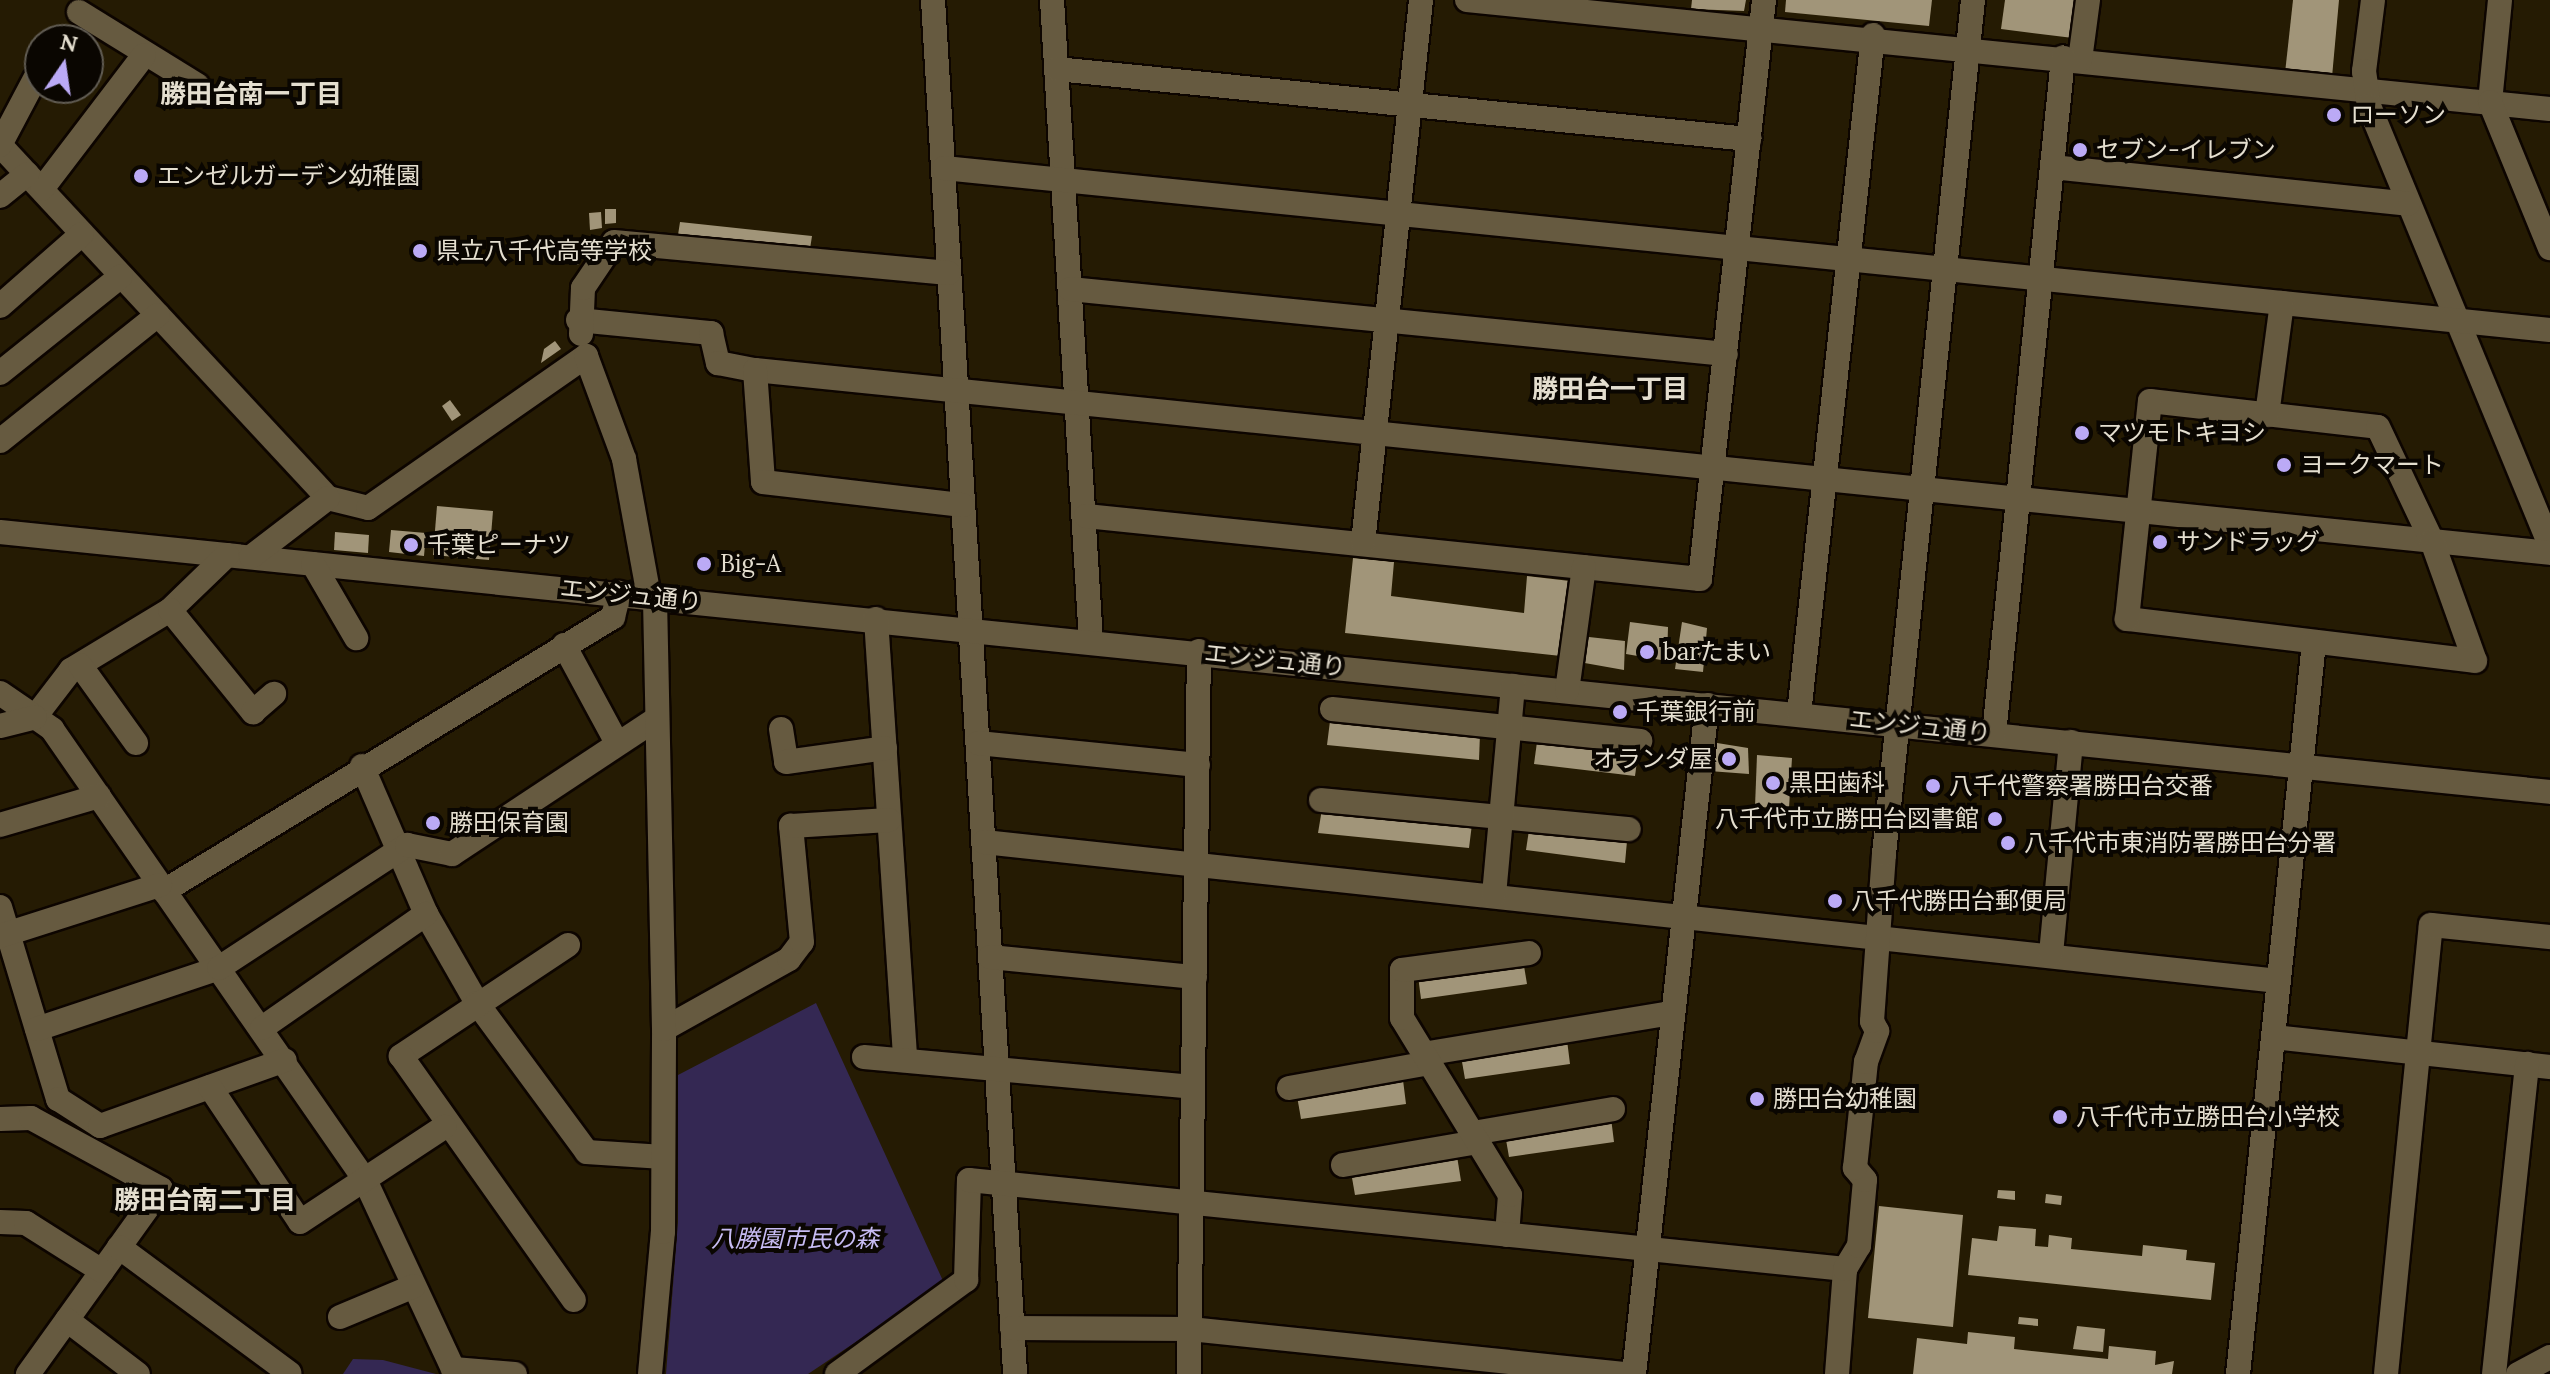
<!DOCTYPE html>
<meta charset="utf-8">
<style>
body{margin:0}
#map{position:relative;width:2550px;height:1374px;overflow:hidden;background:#251b03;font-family:Lora,"Noto Sans JP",serif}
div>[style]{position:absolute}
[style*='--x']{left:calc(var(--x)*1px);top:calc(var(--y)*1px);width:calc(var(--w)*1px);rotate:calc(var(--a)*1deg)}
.green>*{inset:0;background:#342853}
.building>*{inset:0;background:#a19579}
.roads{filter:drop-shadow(2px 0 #0d0500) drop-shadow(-2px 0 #0d0500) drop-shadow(0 2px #0d0500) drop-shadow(0 -2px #0d0500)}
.minor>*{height:24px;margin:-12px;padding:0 12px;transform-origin:12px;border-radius:12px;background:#665a40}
.dots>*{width:22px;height:22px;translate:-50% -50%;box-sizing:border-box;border:4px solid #0a0601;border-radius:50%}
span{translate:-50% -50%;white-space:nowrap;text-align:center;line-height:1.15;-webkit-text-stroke:8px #0a0601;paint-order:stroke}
.poi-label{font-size:24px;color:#e4decf}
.left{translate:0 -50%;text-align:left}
.right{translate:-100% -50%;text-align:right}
.street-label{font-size:24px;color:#e4decf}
.park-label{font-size:24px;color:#c7bcf3;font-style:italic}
.neighbourhood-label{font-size:26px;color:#e4decf;font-weight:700}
.north{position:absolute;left:24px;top:24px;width:80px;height:80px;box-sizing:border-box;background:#0a0601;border:2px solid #615c53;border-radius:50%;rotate:13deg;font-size:22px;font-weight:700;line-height:32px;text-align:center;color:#e4decf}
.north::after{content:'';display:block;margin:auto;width:28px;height:36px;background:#bbaaf6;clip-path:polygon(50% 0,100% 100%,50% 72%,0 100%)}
</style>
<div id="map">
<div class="green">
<div style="clip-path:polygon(816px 1003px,944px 1283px,808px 1374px,666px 1374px,678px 1222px,678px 1075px)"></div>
<div style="clip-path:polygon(353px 1359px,383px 1360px,436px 1374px,343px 1374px)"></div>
</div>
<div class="building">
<div style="clip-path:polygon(1692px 0,1746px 0,1744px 11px,1691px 9px)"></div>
<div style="clip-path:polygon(1786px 0,1932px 0,1929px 26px,1785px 12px)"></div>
<div style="clip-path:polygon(2005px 0,2078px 0,2073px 38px,2001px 29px)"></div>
<div style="clip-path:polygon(2293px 0,2339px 0,2332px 77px,2285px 73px)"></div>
<div style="clip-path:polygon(605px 209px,616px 209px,616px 223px,605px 224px)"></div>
<div style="clip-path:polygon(601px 212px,602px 228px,590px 230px,589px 213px)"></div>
<div style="clip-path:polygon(680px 222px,812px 236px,810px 249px,678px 235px)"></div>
<div style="clip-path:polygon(579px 240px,589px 246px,578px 265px,567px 258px)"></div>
<div style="clip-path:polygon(555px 341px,561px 349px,541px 363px,544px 349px)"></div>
<div style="clip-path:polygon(450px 400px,461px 415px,452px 421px,442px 406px)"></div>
<div style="clip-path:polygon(437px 506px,493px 511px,489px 560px,433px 555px)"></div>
<div style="clip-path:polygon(391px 530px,426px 533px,424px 556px,389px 552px)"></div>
<div style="clip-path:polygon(335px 532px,369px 535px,368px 553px,334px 550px)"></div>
<div style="clip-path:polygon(1353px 558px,1394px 562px,1391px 596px,1524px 613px,1527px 576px,1570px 581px,1561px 656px,1345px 633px)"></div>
<div style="clip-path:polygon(1630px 622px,1668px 627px,1667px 661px,1626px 654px)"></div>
<div style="clip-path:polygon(1682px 622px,1707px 628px,1703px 672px,1675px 669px)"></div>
<div style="clip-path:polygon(1580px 636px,1625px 641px,1624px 670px,1579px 662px)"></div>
<div style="clip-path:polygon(1330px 721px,1480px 734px,1479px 760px,1327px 745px)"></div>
<div style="clip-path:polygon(1537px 742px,1638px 754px,1635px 776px,1534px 764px)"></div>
<div style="clip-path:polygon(1711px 742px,1748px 748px,1749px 774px,1709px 771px)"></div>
<div style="clip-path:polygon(1757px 755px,1792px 758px,1789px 808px,1755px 807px)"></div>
<div style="clip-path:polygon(1322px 809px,1472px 824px,1469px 848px,1318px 833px)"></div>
<div style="clip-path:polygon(1529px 830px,1627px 841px,1625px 863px,1526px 850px)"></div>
<div style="clip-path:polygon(1523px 960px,1527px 984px,1421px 999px,1418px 976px)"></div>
<div style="clip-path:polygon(1567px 1040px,1570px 1064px,1465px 1079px,1461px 1056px)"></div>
<div style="clip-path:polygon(1403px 1080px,1406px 1104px,1301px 1119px,1297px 1096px)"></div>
<div style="clip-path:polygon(1611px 1118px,1614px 1142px,1509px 1157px,1505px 1134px)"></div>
<div style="clip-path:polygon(1457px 1156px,1461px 1181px,1355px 1195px,1351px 1172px)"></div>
<div style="clip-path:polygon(1998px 1190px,2015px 1191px,2015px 1200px,1997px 1198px)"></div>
<div style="clip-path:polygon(2046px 1194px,2062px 1196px,2061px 1205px,2045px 1203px)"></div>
<div style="clip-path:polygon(1879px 1206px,1963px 1215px,1953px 1327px,1868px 1318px)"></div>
<div style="clip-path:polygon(1999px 1226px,2036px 1229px,2035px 1246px,2048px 1247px,2049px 1235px,2072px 1238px,2071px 1249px,2142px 1256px,2143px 1245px,2187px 1250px,2186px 1260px,2215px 1263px,2211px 1300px,1968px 1275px,1972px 1238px,1997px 1241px)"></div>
<div style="clip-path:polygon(2019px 1317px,2038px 1319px,2038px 1326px,2018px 1324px)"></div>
<div style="clip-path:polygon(2077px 1326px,2105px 1329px,2103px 1352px,2073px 1349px)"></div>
<div style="clip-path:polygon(1968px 1332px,2015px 1337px,2014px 1349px,2108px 1359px,2109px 1346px,2156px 1351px,2155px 1365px,2174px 1361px,2172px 1374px,1913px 1374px,1917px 1338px,1967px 1344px)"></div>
</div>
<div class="roads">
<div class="minor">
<div style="--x:933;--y:0;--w:1376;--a:86.58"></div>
<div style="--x:1052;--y:0;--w:642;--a:86.52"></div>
<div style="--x:1467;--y:0;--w:1088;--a:5.75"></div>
<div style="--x:2373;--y:0;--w:72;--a:97.2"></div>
<div style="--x:2364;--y:71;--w:35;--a:82"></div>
<div style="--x:2369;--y:106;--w:475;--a:67.6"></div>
<div style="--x:2500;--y:0;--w:102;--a:95.6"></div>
<div style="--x:2490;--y:102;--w:158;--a:67.7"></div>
<div style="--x:79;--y:12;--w:139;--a:31.7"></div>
<div style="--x:2080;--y:60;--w:61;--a:-82.4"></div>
<div style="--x:1057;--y:69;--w:696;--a:5.78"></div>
<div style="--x:0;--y:145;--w:482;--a:47.1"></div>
<div style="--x:328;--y:498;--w:41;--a:14"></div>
<div style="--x:368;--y:508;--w:266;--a:-34.9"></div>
<div style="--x:586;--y:356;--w:110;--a:69.7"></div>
<div style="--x:624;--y:459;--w:140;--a:79.7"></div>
<div style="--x:0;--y:145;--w:75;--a:-62.1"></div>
<div style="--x:2052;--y:167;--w:358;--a:5.9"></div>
<div style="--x:944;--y:168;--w:1614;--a:5.76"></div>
<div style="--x:42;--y:189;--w:168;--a:-52.7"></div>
<div style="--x:0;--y:196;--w:35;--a:-39"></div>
<div style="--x:1070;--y:289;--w:659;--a:5.66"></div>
<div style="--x:0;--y:306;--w:109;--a:-41.3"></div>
<div style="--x:578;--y:320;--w:134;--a:5.6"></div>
<div style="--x:711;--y:333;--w:31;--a:77"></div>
<div style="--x:718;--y:363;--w:38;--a:11"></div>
<div style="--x:755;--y:370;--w:1804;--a:5.82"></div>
<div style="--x:581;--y:334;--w:46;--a:-87.5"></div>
<div style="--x:583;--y:288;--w:55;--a:-56"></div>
<div style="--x:614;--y:242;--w:336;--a:5.3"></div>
<div style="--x:755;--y:370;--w:112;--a:85.9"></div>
<div style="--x:763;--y:482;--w:201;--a:6.6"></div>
<div style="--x:0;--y:373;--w:155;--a:-38.7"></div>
<div style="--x:2150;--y:401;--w:229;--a:6.5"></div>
<div style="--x:2378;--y:427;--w:126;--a:64.7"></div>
<div style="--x:2432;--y:541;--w:127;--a:70.3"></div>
<div style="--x:2475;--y:661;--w:351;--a:-173.1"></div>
<div style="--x:2127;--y:619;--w:219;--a:-84"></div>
<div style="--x:2267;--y:415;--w:113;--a:-82.4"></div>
<div style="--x:0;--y:441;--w:202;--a:-38.6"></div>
<div style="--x:1086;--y:516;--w:617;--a:5.86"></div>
<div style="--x:1700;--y:579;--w:583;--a:-83.69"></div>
<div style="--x:0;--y:532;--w:2563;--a:5.82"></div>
<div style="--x:1363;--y:543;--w:546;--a:-83.9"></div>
<div style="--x:227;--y:555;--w:79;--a:136"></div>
<div style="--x:170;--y:610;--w:116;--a:148.8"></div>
<div style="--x:71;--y:670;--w:59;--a:127.5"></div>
<div style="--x:35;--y:717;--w:21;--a:35"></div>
<div style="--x:52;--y:729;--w:549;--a:55.24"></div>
<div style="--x:365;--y:1180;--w:208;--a:65"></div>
<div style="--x:453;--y:1369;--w:62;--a:4.6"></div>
<div style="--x:251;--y:557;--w:97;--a:-37.5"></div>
<div style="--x:313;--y:564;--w:86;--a:59.8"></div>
<div style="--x:170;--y:610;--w:132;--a:50.9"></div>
<div style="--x:253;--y:712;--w:28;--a:-41"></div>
<div style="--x:876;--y:619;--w:442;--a:86.2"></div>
<div style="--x:564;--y:645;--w:111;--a:61.6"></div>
<div style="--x:80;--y:665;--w:96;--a:54.3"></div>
<div style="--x:1567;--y:691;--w:125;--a:-82.2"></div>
<div style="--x:0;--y:693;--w:42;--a:34.4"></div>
<div style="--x:1332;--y:709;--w:310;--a:5.9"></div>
<div style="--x:1799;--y:714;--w:683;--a:-83.78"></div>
<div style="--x:0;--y:726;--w:36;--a:-14"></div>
<div style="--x:781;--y:729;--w:33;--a:81"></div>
<div style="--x:786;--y:762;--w:100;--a:-8"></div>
<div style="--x:1994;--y:734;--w:680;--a:-84.17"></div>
<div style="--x:978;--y:743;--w:221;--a:5.7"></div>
<div style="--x:362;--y:766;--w:161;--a:66.6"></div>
<div style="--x:426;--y:914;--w:103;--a:60.2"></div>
<div style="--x:477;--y:1003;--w:185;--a:53.6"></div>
<div style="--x:587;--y:1152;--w:76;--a:3.8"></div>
<div style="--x:1321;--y:800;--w:309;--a:5.4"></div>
<div style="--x:0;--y:825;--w:103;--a:-16.3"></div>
<div style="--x:984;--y:842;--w:1302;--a:6.13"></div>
<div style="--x:164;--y:891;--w:526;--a:-31.39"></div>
<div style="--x:613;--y:617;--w:25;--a:-76"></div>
<div style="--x:1494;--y:895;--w:210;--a:-84.8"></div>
<div style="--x:0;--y:907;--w:201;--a:73.2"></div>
<div style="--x:58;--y:1099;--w:50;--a:32.7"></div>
<div style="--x:100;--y:1126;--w:196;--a:-19.6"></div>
<div style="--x:0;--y:936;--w:168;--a:-17.7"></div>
<div style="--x:568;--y:945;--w:201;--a:146.4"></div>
<div style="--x:401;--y:1056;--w:299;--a:54.7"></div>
<div style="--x:2051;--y:954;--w:213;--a:-84.6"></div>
<div style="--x:990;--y:957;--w:206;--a:5.6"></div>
<div style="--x:262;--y:1028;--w:200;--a:-34.8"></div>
<div style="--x:37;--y:1029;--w:192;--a:-18.5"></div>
<div style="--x:219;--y:968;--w:225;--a:-33.2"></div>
<div style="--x:407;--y:845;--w:46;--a:11.3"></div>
<div style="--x:452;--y:854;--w:245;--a:-33.5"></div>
<div style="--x:664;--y:1029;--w:143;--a:-29.2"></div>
<div style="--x:789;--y:959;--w:21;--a:-53"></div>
<div style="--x:802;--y:942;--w:117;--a:-95.4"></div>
<div style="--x:791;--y:826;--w:98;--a:-3.5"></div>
<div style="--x:2274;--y:1037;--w:278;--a:6.2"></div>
<div style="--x:1424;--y:1054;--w:250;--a:-9.4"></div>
<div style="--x:864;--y:1057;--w:330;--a:5.2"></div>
<div style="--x:210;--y:1087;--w:162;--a:56.3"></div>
<div style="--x:300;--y:1222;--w:173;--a:-33.4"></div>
<div style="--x:1289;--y:1088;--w:143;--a:-10.1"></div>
<div style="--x:0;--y:1119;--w:31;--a:-2"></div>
<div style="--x:31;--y:1118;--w:148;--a:28.6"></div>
<div style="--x:161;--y:1189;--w:228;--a:125.7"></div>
<div style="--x:1473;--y:1133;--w:142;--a:-9.7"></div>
<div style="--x:1343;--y:1165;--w:137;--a:-9.7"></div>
<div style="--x:0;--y:1222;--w:26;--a:2"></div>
<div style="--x:26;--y:1223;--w:90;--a:32.3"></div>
<div style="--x:1507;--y:1235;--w:40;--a:-85.7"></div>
<div style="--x:1510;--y:1195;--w:207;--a:-121.4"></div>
<div style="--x:1402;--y:1018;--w:48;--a:-90"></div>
<div style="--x:1402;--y:970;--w:128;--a:-7.6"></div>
<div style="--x:119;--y:1247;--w:212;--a:36.5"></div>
<div style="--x:340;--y:1317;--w:80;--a:-22.7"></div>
<div style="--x:67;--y:1320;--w:89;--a:37.3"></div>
<div style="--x:1012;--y:1328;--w:178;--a:0.3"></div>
<div style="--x:1190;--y:1329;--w:436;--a:5.9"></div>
<div style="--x:650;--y:1374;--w:143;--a:-84.8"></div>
<div style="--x:663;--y:1232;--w:203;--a:-89.7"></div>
<div style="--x:664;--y:1029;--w:432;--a:-91.2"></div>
<div style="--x:837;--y:1374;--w:160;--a:-36.1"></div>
<div style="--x:966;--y:1280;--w:100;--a:-88.3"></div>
<div style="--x:969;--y:1180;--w:881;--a:5.8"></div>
<div style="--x:1189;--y:1374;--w:723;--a:-89.21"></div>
<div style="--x:1634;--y:1374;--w:673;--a:-83.77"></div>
<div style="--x:1837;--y:1374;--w:105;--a:-85.6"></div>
<div style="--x:1845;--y:1269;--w:27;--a:-59"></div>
<div style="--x:1859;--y:1246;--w:66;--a:-84.8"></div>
<div style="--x:1865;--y:1180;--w:16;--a:-130"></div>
<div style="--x:1855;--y:1168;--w:107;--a:-84.1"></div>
<div style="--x:1866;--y:1062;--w:33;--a:-70"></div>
<div style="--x:1877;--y:1031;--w:11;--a:-117"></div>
<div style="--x:1872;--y:1021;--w:167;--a:-85.9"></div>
<div style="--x:1884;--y:854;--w:859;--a:-84.05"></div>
<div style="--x:2238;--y:1374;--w:736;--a:-84.07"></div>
<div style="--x:2386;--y:1374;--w:451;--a:-84.3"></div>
<div style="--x:2431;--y:925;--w:120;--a:5.8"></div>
<div style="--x:2494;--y:1374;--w:312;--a:-83.9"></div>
<div style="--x:2518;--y:1374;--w:36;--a:-28"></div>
</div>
</div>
<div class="dots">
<div style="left:2334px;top:115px;background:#bbaaf6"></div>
<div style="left:2080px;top:150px;background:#bbaaf6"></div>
<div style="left:141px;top:176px;background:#bbaaf6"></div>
<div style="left:420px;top:251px;background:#bbaaf6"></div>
<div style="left:2082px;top:433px;background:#bbaaf6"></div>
<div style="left:2284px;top:465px;background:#bbaaf6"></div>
<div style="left:2160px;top:542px;background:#bbaaf6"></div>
<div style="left:411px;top:545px;background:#bbaaf6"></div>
<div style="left:704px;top:564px;background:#bbaaf6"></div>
<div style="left:1647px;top:652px;background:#bbaaf6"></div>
<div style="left:1620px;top:712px;background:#bbaaf6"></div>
<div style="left:1729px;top:759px;background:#bbaaf6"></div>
<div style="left:1773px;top:783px;background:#bbaaf6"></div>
<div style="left:1933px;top:786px;background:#bbaaf6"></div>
<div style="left:1995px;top:819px;background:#bbaaf6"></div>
<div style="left:433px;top:823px;background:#bbaaf6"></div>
<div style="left:2008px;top:843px;background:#bbaaf6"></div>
<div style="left:1835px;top:901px;background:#bbaaf6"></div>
<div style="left:1757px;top:1099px;background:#bbaaf6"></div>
<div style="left:2060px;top:1117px;background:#bbaaf6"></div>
</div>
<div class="poi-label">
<span class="left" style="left:2350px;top:115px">ローソン</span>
<span class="left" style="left:2096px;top:150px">セブン-イレブン</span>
<span class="left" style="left:157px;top:176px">エンゼルガーデン幼稚園</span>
<span class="left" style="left:436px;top:251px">県立八千代高等学校</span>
<span class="left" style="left:2098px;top:433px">マツモトキヨシ</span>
<span class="left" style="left:2300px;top:465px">ヨークマート</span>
<span class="left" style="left:2176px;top:542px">サンドラッグ</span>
<span class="left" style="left:427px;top:545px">千葉ピーナツ</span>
<span class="left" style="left:720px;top:564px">Big-A</span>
<span class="left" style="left:1663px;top:652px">barたまい</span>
<span class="left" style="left:1636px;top:712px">千葉銀行前</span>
<span class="right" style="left:1713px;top:759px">オランダ屋</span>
<span class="left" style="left:1789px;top:783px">黒田歯科</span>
<span class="left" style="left:1949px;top:786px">八千代警察署勝田台交番</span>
<span class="right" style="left:1979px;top:819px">八千代市立勝田台図書館</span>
<span class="left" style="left:449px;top:823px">勝田保育園</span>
<span class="left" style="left:2024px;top:843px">八千代市東消防署勝田台分署</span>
<span class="left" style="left:1851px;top:901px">八千代勝田台郵便局</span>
<span class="left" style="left:1773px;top:1099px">勝田台幼稚園</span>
<span class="left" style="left:2076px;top:1117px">八千代市立勝田台小学校</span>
</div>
<div class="street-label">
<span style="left:631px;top:595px;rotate:6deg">エンジュ通り</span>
<span style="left:1275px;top:660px;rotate:6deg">エンジュ通り</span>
<span style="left:1920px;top:726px;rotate:6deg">エンジュ通り</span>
</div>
<div class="park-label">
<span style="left:795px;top:1239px">八勝園市民の森</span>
</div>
<div class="neighbourhood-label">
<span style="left:251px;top:94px">勝田台南一丁目</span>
<span style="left:1610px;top:389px">勝田台一丁目</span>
<span style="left:205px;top:1200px">勝田台南二丁目</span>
</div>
<div class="north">N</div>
</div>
